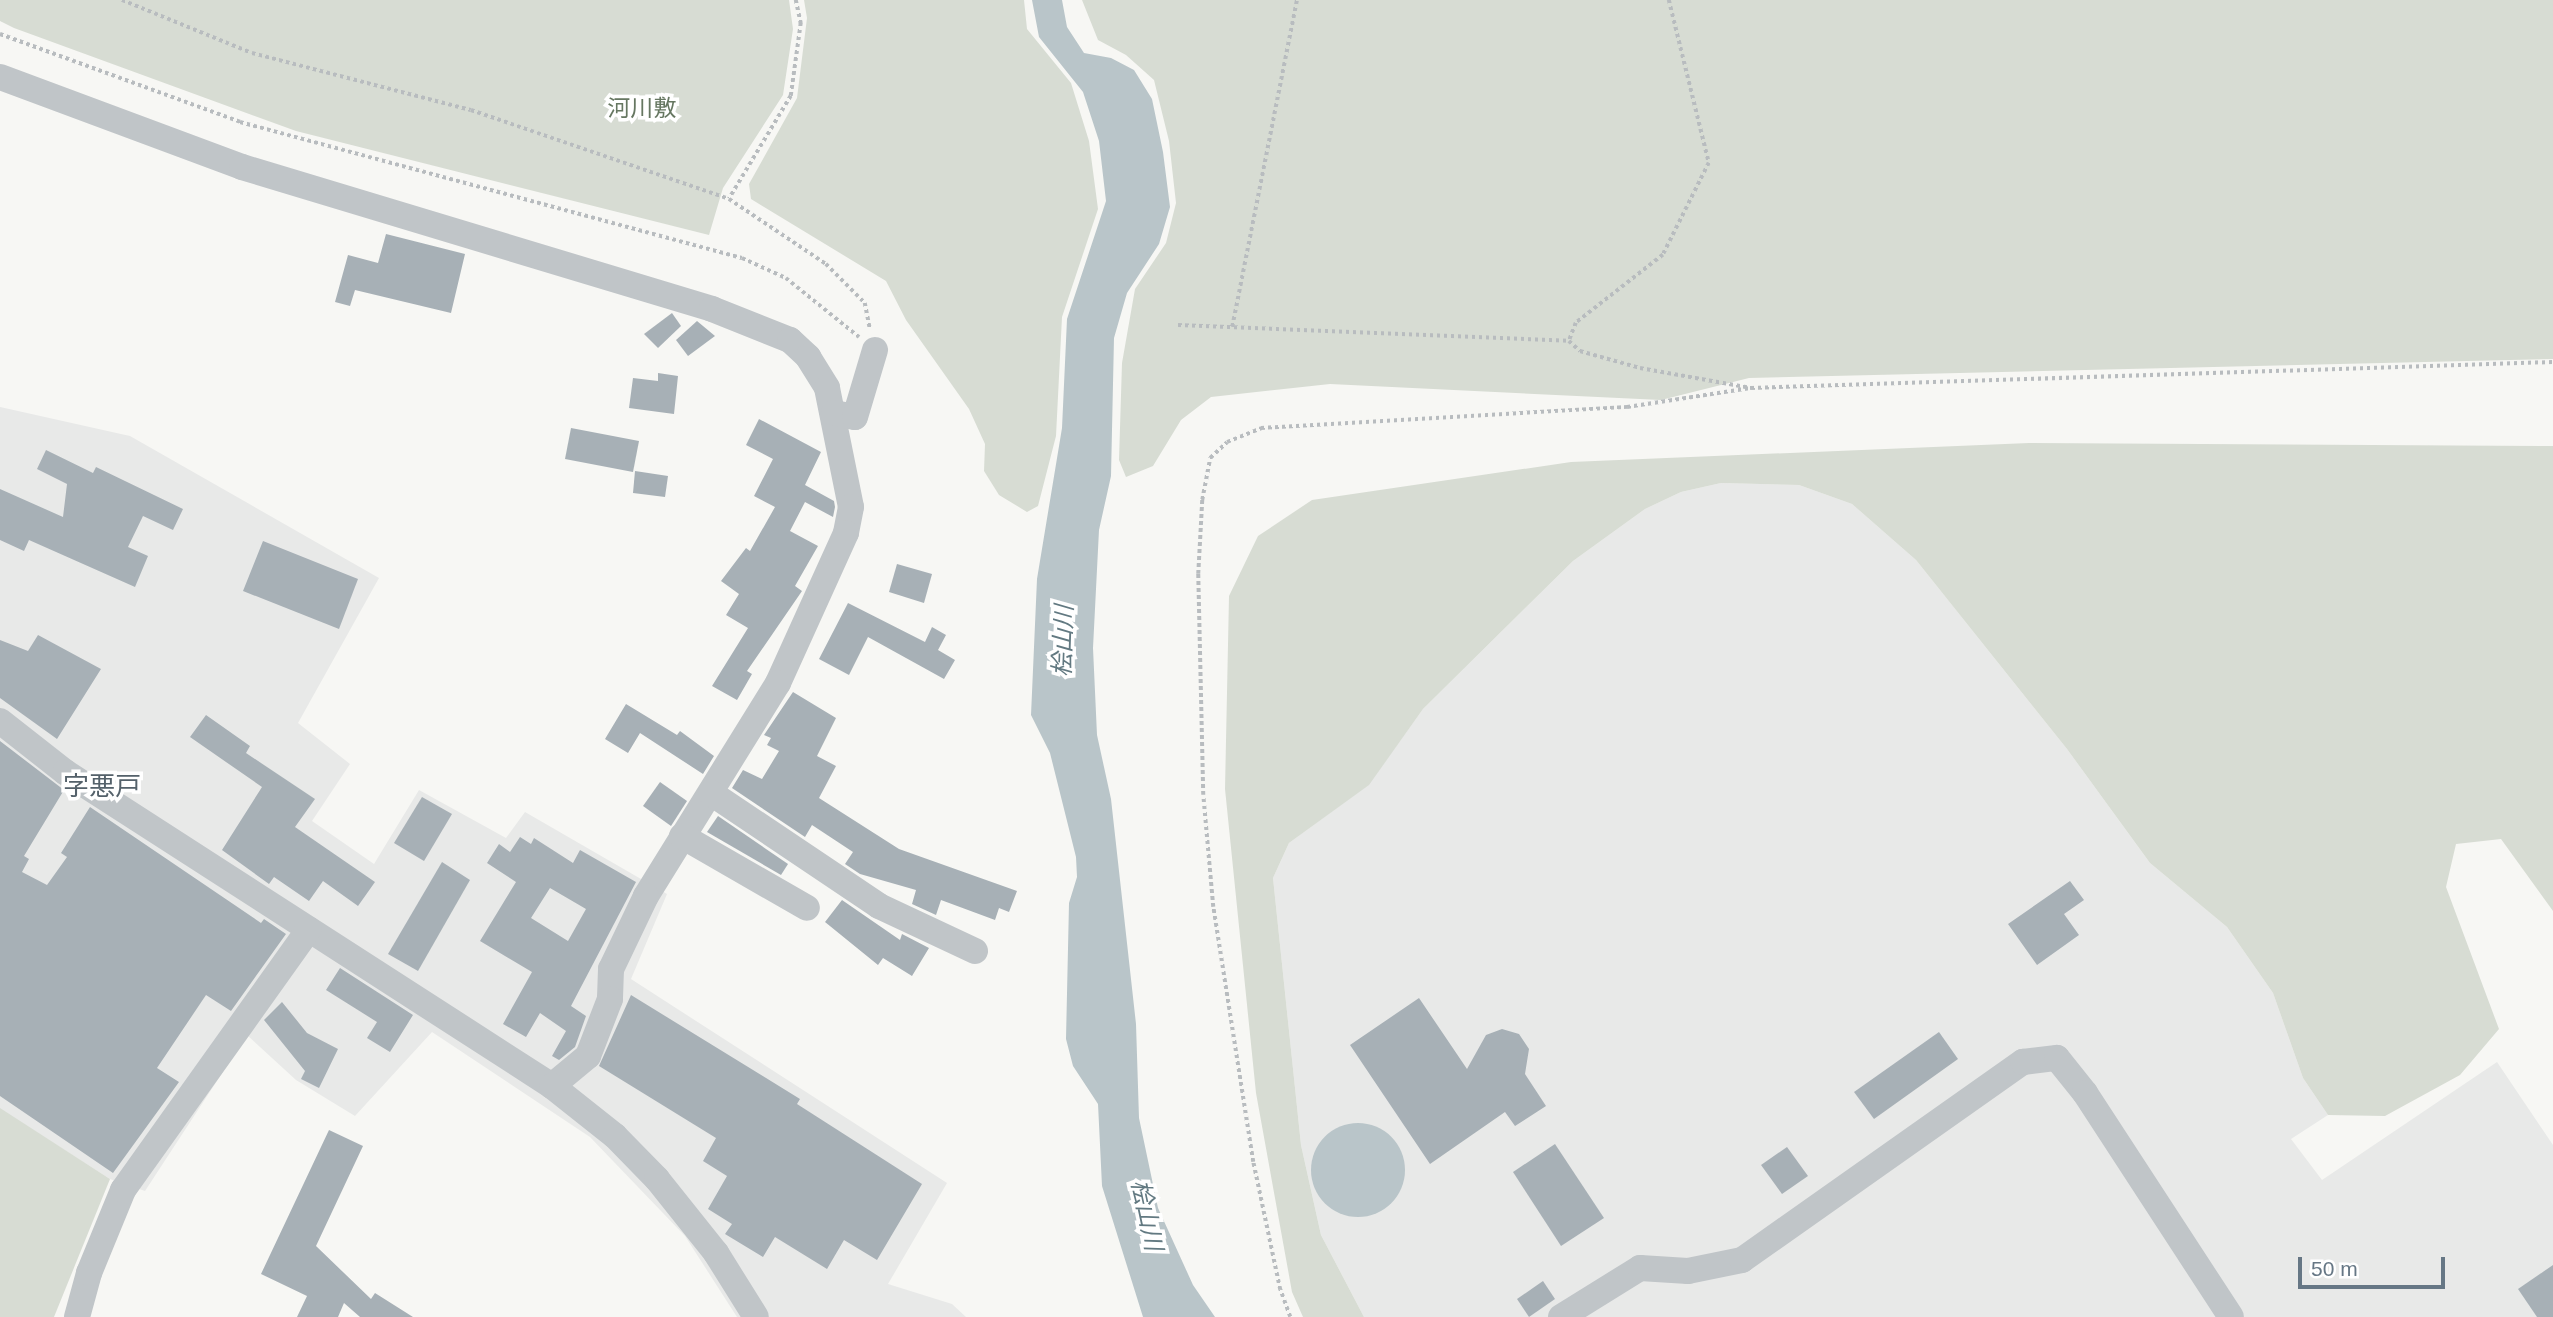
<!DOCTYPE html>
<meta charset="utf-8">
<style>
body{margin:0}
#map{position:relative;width:2553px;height:1317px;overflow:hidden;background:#f7f7f4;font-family:Helvetica,"Noto Sans JP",sans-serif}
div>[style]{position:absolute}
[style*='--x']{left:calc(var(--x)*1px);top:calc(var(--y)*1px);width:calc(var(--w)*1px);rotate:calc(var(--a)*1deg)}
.built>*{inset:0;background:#e8e9e8}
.green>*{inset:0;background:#d7dcd3}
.water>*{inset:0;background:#b9c5c9}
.round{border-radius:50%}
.building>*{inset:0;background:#a7b0b6}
.path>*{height:3.5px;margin-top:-1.75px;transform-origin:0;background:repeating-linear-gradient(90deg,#b8bcbf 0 3.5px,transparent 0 7px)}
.minor>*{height:26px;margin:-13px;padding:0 13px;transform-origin:13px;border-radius:13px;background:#c0c5c8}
span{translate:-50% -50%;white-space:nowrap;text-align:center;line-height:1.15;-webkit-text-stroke:7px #fff;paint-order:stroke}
.park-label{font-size:23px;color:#667761}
.water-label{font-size:24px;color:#627981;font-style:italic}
.quarter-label{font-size:26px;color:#54616a}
.scale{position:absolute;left:2298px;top:1257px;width:147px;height:32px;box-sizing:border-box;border:4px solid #667785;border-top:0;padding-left:9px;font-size:21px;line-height:24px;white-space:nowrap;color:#667785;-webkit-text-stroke:5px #fff;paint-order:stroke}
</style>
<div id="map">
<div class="built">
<div style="clip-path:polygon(0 407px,130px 436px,379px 578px,298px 723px,350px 764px,312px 821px,374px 864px,419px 790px,506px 838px,525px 812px,667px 894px,631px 979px,947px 1183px,888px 1284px,952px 1304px,966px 1317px,737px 1317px,685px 1236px,590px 1137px,432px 1032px,355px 1116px,296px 1080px,247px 1035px,145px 1191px,110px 1179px,0 1109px)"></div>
<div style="clip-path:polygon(1721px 483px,1799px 485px,1852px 504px,1916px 560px,2067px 749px,2150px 863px,2227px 927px,2273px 993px,2303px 1078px,2328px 1115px,2291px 1139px,2322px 1180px,2497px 1062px,2553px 1145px,2553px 1317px,1364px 1317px,1321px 1235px,1301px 1145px,1273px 878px,1289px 843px,1368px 785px,1423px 709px,1573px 561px,1645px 509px,1681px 492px)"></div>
</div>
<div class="green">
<div style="clip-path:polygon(0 0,789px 0,793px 29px,783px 95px,723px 188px,709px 235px,296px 131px,14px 28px,0 21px)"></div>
<div style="clip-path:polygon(804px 0,1024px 0,1027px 29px,1071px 83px,1089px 141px,1098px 209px,1062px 317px,1056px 436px,1038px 506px,1027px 512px,999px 495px,984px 471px,985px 444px,969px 409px,906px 320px,886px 281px,751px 199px,749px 184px,797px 98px,807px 18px)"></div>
<div style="clip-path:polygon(1082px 0,2553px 0,2553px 359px,1749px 378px,1661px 400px,1330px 384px,1211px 397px,1181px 420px,1153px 466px,1126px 477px,1119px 460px,1122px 363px,1135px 289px,1166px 243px,1176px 203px,1169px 141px,1154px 80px,1126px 55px,1098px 40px)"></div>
<div style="clip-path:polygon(2029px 443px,2553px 446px,2553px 911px,2501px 839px,2456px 844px,2446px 887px,2499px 1029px,2460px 1075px,2385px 1116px,2328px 1115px,2303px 1078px,2273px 993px,2227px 927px,2150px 863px,2067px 749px,1916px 560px,1852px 504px,1799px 485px,1721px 483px,1681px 492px,1645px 509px,1573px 561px,1423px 709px,1369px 785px,1289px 843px,1273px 878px,1301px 1145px,1321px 1235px,1364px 1317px,1303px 1317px,1292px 1292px,1256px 1093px,1225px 789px,1229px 596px,1258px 536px,1312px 500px,1571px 462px)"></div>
<div style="clip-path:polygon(0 1108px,110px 1179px,54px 1317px,0 1317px)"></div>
</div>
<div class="water">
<div style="clip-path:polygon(1032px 0,1062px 0,1067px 27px,1084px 53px,1111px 58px,1134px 70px,1152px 99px,1163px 152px,1170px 207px,1159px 244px,1127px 293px,1114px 338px,1111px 476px,1099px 530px,1093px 648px,1097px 735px,1111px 799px,1136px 1024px,1139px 1118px,1158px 1208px,1193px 1285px,1215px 1317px,1143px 1317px,1102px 1186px,1098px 1104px,1073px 1066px,1066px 1039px,1069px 903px,1077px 877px,1076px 857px,1050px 753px,1031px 715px,1037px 579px,1062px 428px,1067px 319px,1106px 201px,1099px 141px,1083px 92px,1039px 37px)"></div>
<div class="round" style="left:1311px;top:1123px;width:94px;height:94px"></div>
</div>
<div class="building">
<div style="clip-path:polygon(386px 234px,465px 254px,451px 313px,355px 290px,350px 306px,335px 302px,348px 255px,378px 263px)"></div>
<div style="clip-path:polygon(672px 313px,681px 326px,658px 348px,644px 334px)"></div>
<div style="clip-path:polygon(697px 321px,715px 336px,688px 356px,676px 340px)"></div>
<div style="clip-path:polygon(658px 373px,678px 376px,674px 414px,629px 408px,633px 378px,658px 381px)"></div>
<div style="clip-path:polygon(759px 419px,821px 452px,805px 485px,834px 501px,835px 507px,833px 517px,805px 502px,790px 531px,818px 546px,795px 586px,802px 591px,747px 671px,752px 674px,737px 700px,712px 686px,748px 628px,726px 615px,739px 594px,721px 581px,746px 548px,750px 551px,775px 507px,754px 496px,773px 459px,746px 445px)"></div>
<div style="clip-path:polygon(571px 428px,639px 441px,633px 472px,565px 459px)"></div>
<div style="clip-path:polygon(46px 450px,93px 473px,96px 467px,183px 509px,173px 530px,143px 516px,128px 547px,148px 556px,135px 587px,29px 540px,24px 551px,0 540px,0 489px,63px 517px,67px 484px,37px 469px)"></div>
<div style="clip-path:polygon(635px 471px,668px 476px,665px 497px,633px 493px)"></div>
<div style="clip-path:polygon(263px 541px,358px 579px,339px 629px,243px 591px)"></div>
<div style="clip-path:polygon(897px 564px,932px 574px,924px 603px,889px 592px)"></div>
<div style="clip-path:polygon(848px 603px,925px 642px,932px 627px,946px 635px,938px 650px,955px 660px,944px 679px,868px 637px,849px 675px,819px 659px)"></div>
<div style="clip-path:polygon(38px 635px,101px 669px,57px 739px,0 698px,0 640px,28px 651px)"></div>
<div style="clip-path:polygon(793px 692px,836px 718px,817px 756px,836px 766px,819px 798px,899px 849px,1017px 891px,1009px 912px,999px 908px,995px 920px,941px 900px,936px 915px,912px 904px,916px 890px,860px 874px,845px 864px,853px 852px,812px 825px,805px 837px,732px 788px,743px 770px,762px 779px,779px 751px,767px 745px,771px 738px,764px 735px)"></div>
<div style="clip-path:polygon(626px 704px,677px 735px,680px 731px,714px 756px,703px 774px,640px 733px,628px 753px,605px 739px)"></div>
<div style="clip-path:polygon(206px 715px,250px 746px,246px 753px,315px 799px,295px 827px,375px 882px,358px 906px,323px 881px,309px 901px,274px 877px,269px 884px,222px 850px,262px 787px,190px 737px)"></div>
<div style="clip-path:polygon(0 741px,64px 790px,24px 856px,29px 859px,22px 872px,47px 885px,67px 857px,61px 853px,90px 807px,261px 923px,264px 919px,286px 934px,231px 1011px,206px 995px,157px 1068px,179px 1082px,113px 1173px,0 1096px)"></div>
<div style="clip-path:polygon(660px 782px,687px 801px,671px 826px,643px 806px)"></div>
<div style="clip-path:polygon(422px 797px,452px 814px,424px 861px,394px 843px)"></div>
<div style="clip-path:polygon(718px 816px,788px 864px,781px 875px,707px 832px)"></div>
<div style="clip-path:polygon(evenodd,520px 837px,531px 844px,534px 838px,573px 863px,580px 850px,636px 882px,571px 1006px,586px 1016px,575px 1047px,559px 1060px,552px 1056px,566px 1031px,540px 1013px,526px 1037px,503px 1024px,532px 972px,480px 941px,516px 882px,487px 863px,499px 844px,510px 852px,520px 837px,550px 888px,586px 909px,568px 941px,531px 918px,550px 888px)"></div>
<div style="clip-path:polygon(442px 862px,470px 880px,418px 971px,388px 954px)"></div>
<div style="clip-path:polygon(2070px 881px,2084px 900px,2064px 914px,2079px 935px,2037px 965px,2008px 924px)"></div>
<div style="clip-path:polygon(842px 900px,900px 940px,902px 934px,929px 948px,912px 976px,883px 958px,878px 965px,825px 922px)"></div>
<div style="clip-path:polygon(340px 968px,413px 1015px,390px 1052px,367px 1038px,377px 1022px,326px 990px)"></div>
<div style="clip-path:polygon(631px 995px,800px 1099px,797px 1104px,922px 1184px,877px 1260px,844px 1240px,827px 1269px,775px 1237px,763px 1257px,725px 1234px,732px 1224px,708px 1209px,727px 1176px,703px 1161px,716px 1138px,599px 1066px)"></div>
<div style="clip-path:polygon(1419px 998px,1467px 1069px,1486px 1035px,1502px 1029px,1519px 1034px,1529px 1049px,1525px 1074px,1546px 1106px,1515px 1126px,1505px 1112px,1430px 1164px,1350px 1045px)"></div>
<div style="clip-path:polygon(282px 1002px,307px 1033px,338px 1049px,319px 1088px,301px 1079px,305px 1071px,264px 1020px)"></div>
<div style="clip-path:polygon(1939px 1032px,1958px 1059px,1874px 1119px,1854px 1092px)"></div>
<div style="clip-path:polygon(329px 1130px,363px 1146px,316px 1246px,371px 1299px,375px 1293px,413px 1317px,360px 1317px,344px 1303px,338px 1317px,297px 1317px,307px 1296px,261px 1274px)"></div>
<div style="clip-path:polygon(1555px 1144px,1604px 1218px,1561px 1246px,1513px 1172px)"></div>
<div style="clip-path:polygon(1787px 1147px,1808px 1176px,1782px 1194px,1761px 1165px)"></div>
<div style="clip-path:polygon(2553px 1265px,2553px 1317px,2537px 1317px,2518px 1289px)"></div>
<div style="clip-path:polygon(1543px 1281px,1555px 1299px,1529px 1317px,1517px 1299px)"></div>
</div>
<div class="path">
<div style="--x:122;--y:0;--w:140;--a:22.2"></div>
<div style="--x:252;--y:53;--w:226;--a:14.6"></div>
<div style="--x:471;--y:110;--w:273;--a:19"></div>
<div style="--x:796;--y:0;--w:24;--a:78"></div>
<div style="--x:801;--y:23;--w:74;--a:97.8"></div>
<div style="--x:791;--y:96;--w:120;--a:121"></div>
<div style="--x:729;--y:199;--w:117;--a:33.8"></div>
<div style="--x:826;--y:264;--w:55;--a:45"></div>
<div style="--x:865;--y:303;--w:25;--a:79"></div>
<div style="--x:1669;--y:0;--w:168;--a:76.2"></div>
<div style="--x:1709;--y:163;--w:103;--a:116.6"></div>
<div style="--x:1663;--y:255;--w:110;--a:142"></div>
<div style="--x:1576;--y:323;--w:19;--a:111"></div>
<div style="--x:1569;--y:341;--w:15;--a:42"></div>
<div style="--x:1580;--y:351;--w:62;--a:15.8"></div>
<div style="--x:1640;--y:368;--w:113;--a:10.2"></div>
<div style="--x:1751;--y:388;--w:802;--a:-1.86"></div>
<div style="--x:0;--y:34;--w:256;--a:20.1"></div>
<div style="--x:240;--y:122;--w:520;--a:15.16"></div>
<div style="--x:742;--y:258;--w:48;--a:24.4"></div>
<div style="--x:786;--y:278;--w:94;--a:38.9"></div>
<div style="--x:1178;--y:325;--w:391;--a:2.3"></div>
<div style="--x:1232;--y:327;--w:333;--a:-78.8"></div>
<div style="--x:1290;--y:1317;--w:29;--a:-110"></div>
<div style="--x:1280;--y:1290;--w:131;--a:-101.9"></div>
<div style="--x:1253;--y:1162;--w:258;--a:-98.9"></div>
<div style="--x:1213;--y:907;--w:112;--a:-95.1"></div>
<div style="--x:1203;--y:795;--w:221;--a:-91.3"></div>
<div style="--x:1198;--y:574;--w:74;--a:-86.9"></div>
<div style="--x:1202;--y:500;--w:43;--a:-79.2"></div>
<div style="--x:1210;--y:458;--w:23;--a:-43"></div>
<div style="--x:1227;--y:442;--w:37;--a:-22"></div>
<div style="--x:1261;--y:428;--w:367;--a:-3.3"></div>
<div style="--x:1627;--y:407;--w:125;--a:-8.7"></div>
</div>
<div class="minor">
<div style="--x:0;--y:77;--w:258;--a:20.4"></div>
<div style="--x:242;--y:167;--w:491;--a:16.8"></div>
<div style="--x:712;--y:309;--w:84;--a:21.7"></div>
<div style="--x:790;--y:340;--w:25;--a:43"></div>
<div style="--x:808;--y:357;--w:36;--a:58"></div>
<div style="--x:827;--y:388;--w:121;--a:78.6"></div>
<div style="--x:851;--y:507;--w:26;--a:101"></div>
<div style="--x:846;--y:533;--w:165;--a:114.4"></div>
<div style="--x:778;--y:683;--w:251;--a:121.8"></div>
<div style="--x:646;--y:896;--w:81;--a:115.6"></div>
<div style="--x:611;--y:969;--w:30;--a:92"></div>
<div style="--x:610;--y:999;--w:61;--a:111.1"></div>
<div style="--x:588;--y:1056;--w:47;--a:140.2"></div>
<div style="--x:834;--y:413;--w:21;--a:11"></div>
<div style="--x:855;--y:417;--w:70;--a:-73.4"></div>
<div style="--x:0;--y:721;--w:83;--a:38.1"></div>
<div style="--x:65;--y:772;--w:579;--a:32.81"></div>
<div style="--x:552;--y:1086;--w:80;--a:38.4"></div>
<div style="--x:615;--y:1136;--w:60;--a:45.7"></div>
<div style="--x:657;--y:1179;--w:95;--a:51.4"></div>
<div style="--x:716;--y:1253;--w:75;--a:58"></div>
<div style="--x:711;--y:793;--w:202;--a:33.9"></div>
<div style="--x:879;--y:906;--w:106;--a:25.1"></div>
<div style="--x:682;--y:836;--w:144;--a:29.9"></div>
<div style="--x:77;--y:1317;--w:46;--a:-74.7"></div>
<div style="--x:89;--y:1273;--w:90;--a:-67.7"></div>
<div style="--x:123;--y:1190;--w:320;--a:-54.5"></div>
<div style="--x:1561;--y:1317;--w:93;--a:-31.8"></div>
<div style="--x:1640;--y:1268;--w:48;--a:3.6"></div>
<div style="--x:1688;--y:1271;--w:55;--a:-11.5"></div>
<div style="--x:1742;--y:1260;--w:344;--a:-35.2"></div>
<div style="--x:2023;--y:1062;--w:34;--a:-7"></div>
<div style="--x:2057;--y:1058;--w:45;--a:51.3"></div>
<div style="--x:2085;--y:1093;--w:267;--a:56.9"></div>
</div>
<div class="park-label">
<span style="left:642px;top:108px">河川敷</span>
</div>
<div class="water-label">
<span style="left:1063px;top:641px;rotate:-88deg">桧山川</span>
<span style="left:1147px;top:1215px;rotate:78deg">桧山川</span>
</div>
<div class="quarter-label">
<span style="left:102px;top:787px">字悪戸</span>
</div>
<div class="scale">50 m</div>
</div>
